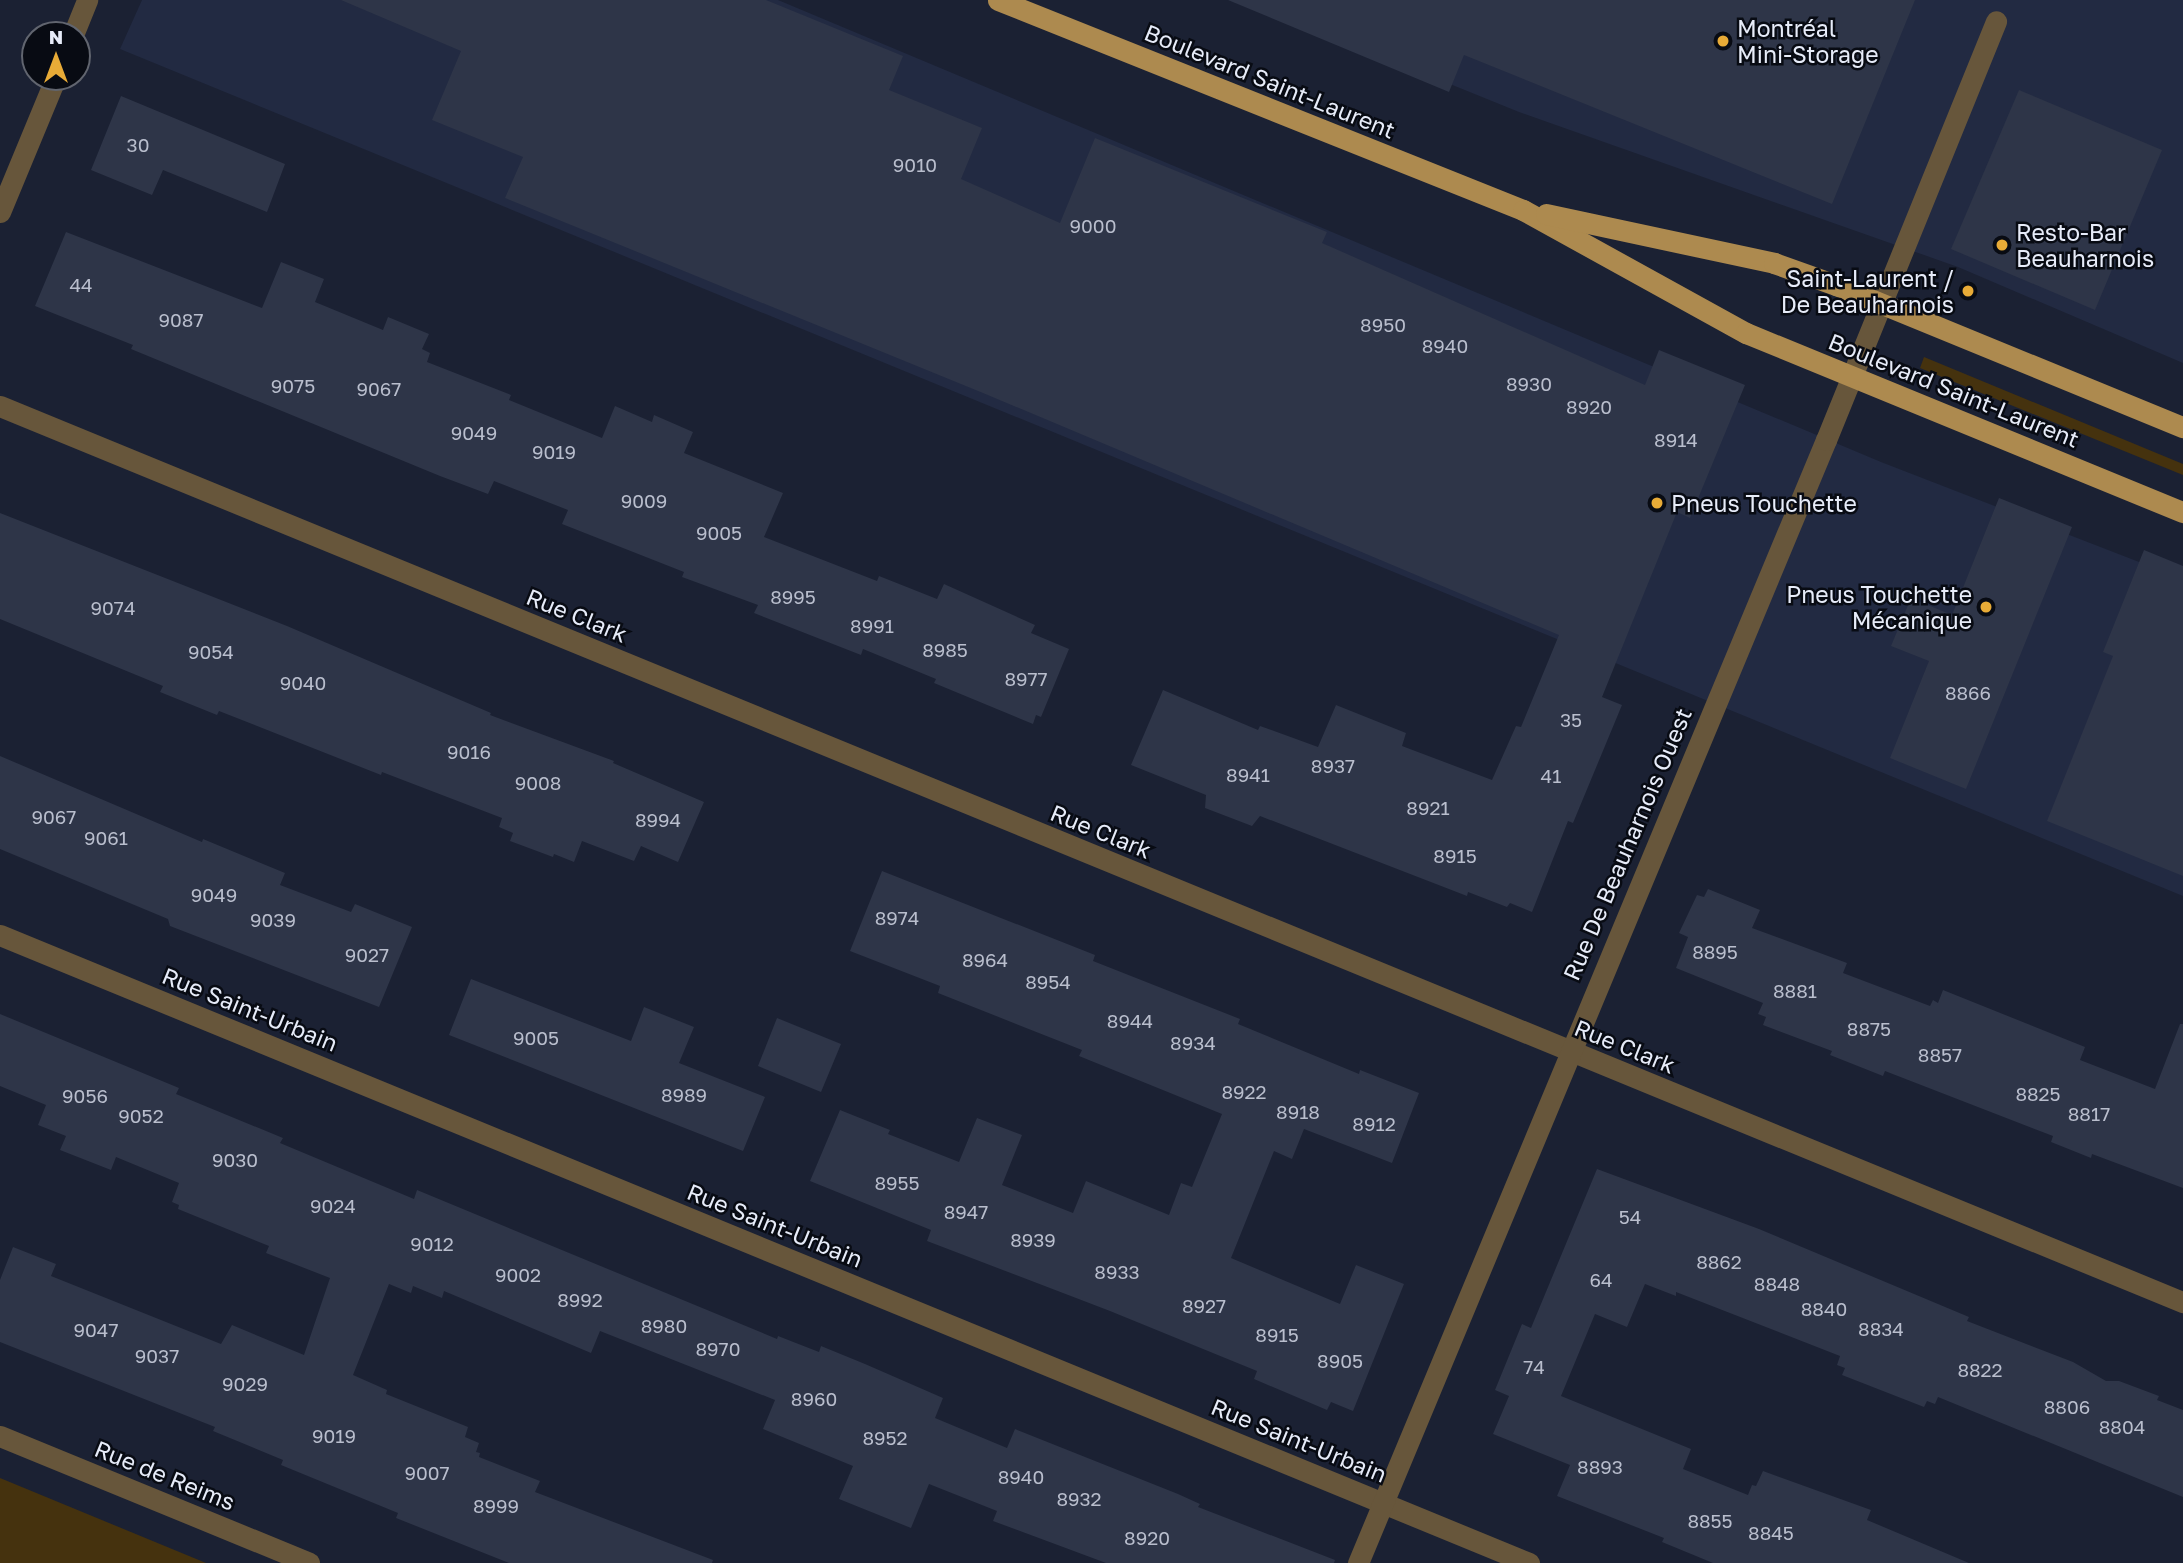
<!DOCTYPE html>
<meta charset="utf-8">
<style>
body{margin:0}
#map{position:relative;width:2183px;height:1563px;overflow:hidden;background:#1b2133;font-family:"Golos Text",sans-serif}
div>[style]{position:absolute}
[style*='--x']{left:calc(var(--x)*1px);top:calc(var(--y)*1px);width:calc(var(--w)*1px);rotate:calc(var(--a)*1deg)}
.built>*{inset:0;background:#222a42}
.green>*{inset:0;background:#45320e}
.building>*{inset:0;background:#2e3548}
.minor>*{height:21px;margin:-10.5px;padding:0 10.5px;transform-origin:10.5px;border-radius:10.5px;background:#67563b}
.major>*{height:21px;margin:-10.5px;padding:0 10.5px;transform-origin:10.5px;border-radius:10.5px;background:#ad8a4f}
.dots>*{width:19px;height:19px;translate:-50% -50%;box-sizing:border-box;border:4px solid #080b13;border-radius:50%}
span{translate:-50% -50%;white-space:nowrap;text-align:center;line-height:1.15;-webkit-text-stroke:5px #080b13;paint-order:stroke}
.number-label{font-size:19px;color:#b9becd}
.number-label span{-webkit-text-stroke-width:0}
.poi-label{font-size:23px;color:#e7ecf9}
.left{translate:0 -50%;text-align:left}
.right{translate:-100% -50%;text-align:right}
.street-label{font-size:23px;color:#e7ecf9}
.north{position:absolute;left:21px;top:21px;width:70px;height:70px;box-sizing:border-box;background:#080b13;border:2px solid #61656f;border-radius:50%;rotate:0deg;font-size:19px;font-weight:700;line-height:28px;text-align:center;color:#e7ecf9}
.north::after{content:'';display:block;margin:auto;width:24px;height:32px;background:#e8ab37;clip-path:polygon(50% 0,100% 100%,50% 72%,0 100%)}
</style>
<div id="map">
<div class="built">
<div style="clip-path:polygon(142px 0,778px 0,1881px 462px,2183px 579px,2183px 896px,120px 49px)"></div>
<div style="clip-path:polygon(1243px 0,2183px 0,2183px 363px,1958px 267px,1519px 112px)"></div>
</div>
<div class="green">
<div style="clip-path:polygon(1924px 357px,2183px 464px,2183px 475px,1920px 368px)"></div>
<div style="clip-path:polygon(0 1478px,206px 1563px,0 1563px)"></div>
</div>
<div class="building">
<div style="clip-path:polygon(341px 0,766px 0,903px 56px,889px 90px,982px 128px,961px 179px,1060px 223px,1095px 138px,1327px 232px,1322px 243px,1645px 385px,1659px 350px,1745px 385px,1690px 518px,1677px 512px,1602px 697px,1622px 705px,1573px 823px,1568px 821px,1532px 912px,1510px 903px,1507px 907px,1468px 892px,1467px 896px,1260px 816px,1252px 826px,1205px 808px,1206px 795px,1131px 765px,1163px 690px,1258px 730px,1260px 726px,1318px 747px,1336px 705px,1406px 733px,1402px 746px,1492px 780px,1516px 726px,1521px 727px,1559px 635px,983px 393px,505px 198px,523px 157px,432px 120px,461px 51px)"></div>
<div style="clip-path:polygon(1228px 0,1915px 0,1832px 204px,1464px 55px,1449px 92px)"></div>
<div style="clip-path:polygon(2019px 90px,2162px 150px,2095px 310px,1951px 249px)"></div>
<div style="clip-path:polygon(121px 96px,285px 164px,267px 212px,163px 170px,152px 195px,91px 170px)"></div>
<div style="clip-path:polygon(66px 232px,262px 308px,281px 262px,324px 279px,315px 302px,383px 330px,388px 317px,429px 334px,422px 349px,430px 353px,427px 362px,511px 395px,509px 400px,602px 438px,615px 406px,652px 422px,654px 415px,693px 432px,684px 453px,783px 493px,764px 537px,877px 581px,879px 576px,937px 599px,944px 584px,1035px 625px,1031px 633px,1069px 649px,1041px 717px,1036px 715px,1033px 724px,934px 683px,936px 679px,863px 649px,861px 655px,754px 613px,758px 605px,682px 577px,684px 572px,562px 524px,568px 510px,494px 481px,488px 494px,440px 476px,131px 349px,133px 345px,35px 306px)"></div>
<div style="clip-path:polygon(1999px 498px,2072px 527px,1966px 789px,1890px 758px,1929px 661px,1891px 646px,1911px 598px,1952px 615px)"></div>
<div style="clip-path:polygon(0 513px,287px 626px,491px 713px,490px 715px,614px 761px,613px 763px,704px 802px,678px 862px,641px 846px,634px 861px,582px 841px,574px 862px,554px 854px,553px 857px,510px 841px,513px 833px,499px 827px,502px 818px,382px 772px,381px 775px,219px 711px,217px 715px,160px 692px,163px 686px,0 619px)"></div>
<div style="clip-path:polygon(2144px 550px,2183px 566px,2183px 876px,2047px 821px,2113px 656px,2103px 652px)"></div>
<div style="clip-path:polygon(0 756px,202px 842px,203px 839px,285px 873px,280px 885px,351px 912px,355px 904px,412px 927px,379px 1007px,170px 926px,168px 919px,0 849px)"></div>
<div style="clip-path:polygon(882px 871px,1095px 955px,1093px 961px,1240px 1019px,1238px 1024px,1359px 1074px,1360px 1070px,1419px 1093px,1392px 1163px,1304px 1129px,1292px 1159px,1274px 1151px,1231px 1258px,1340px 1304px,1356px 1265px,1404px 1284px,1353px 1411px,1331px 1402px,1327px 1410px,1254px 1379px,1257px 1371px,1110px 1311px,927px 1241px,931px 1230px,810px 1181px,840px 1110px,890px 1130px,888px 1134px,959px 1162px,977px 1118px,1022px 1135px,1002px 1185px,1073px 1213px,1086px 1181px,1169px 1215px,1181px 1183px,1192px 1187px,1222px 1114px,1079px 1056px,1082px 1050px,938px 993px,940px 986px,850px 951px)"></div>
<div style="clip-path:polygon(1708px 889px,1760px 910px,1752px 928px,1847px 963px,1843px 973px,1930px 1006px,1933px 1000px,1938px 1003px,1943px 990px,2085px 1047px,2080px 1060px,2155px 1089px,2180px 1024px,2183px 1024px,2183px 1188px,2092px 1154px,2091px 1158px,2051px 1142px,2053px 1136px,1885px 1071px,1883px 1076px,1830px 1055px,1832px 1051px,1763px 1025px,1766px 1017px,1758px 1014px,1763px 1003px,1676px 968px,1688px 937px,1679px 933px,1697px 895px,1704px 897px)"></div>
<div style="clip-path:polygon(471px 979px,631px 1041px,644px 1007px,694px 1027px,679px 1063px,765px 1097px,743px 1151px,449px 1035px)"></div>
<div style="clip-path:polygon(0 1014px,179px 1088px,176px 1094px,283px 1138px,280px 1143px,414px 1199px,417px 1190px,777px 1339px,778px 1336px,819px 1352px,821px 1346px,865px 1364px,943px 1398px,935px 1418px,1007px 1448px,1015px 1429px,1178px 1494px,1200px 1504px,1198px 1507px,1335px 1560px,1334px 1563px,1106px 1563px,993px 1521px,997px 1511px,929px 1484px,911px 1528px,839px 1499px,853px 1466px,763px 1429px,775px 1400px,600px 1331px,591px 1353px,444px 1291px,442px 1298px,413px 1286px,411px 1293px,389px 1284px,353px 1375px,387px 1390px,386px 1394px,468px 1427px,465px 1437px,479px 1443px,476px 1452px,480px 1453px,479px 1457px,540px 1481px,535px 1492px,713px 1560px,712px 1563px,509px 1563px,396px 1518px,398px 1513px,281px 1465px,283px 1460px,213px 1431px,215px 1427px,0 1342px,0 1280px,13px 1247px,56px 1264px,51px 1276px,221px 1344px,232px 1325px,304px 1355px,330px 1278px,266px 1253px,269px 1246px,178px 1209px,179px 1205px,172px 1202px,179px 1183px,116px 1157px,111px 1170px,60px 1150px,66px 1136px,38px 1125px,46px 1105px,0 1086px)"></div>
<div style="clip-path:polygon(777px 1018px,841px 1044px,821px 1092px,758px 1066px)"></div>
<div style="clip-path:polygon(1597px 1169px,1759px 1229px,1969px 1317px,1967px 1321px,2073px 1362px,2106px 1381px,2119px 1381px,2159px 1396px,2157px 1400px,2183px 1410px,2183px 1497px,1938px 1397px,1935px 1404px,1927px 1401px,1924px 1407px,1842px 1375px,1845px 1368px,1837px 1365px,1840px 1356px,1676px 1292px,1676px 1296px,1645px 1284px,1627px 1327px,1595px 1314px,1561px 1396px,1691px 1449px,1683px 1469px,1748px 1495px,1752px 1485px,1756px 1486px,1763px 1471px,1871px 1510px,1867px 1520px,1969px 1563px,1713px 1563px,1662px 1542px,1664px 1538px,1557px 1496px,1570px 1465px,1493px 1434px,1509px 1396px,1495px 1390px,1522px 1324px,1531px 1328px)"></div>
</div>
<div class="minor">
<div style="--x:73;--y:35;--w:38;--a:-68"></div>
<div style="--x:0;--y:212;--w:146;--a:-67.5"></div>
<div style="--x:0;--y:406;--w:2360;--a:22.32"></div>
<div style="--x:0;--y:935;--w:1653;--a:22.33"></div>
<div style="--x:0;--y:1436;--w:334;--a:22.3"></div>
<div style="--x:1358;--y:1563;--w:1217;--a:-67.38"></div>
<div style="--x:1826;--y:440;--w:452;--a:-67.9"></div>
</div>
<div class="major">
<div style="--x:998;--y:0;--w:565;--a:21.8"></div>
<div style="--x:1523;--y:210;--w:255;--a:28.9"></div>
<div style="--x:1746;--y:333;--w:472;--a:22.3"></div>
<div style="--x:1546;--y:214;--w:233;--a:12.1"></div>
<div style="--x:1774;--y:263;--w:66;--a:19.5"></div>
<div style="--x:1836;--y:285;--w:375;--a:22.3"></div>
</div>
<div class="dots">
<div style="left:1723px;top:41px;background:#e8ab37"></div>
<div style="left:2002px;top:245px;background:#e8ab37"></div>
<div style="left:1968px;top:291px;background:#e8ab37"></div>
<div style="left:1657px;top:503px;background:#e8ab37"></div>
<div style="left:1986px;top:607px;background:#e8ab37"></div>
</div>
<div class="number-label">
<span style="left:138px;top:145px">30</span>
<span style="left:915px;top:165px">9010</span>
<span style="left:1093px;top:226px">9000</span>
<span style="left:81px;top:285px">44</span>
<span style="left:181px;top:320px">9087</span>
<span style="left:1383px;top:325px">8950</span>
<span style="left:1445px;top:346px">8940</span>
<span style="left:1529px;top:384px">8930</span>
<span style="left:293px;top:386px">9075</span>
<span style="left:379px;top:389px">9067</span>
<span style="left:1589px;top:407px">8920</span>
<span style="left:474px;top:433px">9049</span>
<span style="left:1676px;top:440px">8914</span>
<span style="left:554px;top:452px">9019</span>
<span style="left:644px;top:501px">9009</span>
<span style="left:719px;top:533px">9005</span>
<span style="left:793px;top:597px">8995</span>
<span style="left:113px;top:608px">9074</span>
<span style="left:872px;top:626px">8991</span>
<span style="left:945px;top:650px">8985</span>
<span style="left:211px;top:652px">9054</span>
<span style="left:1026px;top:679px">8977</span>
<span style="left:303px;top:683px">9040</span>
<span style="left:1968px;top:693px">8866</span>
<span style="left:1571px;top:720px">35</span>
<span style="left:469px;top:752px">9016</span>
<span style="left:1333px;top:766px">8937</span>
<span style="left:1248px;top:775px">8941</span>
<span style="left:1551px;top:776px">41</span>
<span style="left:538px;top:783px">9008</span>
<span style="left:1428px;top:808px">8921</span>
<span style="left:54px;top:817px">9067</span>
<span style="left:658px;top:820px">8994</span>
<span style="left:106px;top:838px">9061</span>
<span style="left:1455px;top:856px">8915</span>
<span style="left:214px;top:895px">9049</span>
<span style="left:897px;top:918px">8974</span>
<span style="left:273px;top:920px">9039</span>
<span style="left:1715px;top:952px">8895</span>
<span style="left:367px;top:955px">9027</span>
<span style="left:985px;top:960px">8964</span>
<span style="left:1048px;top:982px">8954</span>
<span style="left:1795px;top:991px">8881</span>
<span style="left:1130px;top:1021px">8944</span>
<span style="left:1869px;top:1029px">8875</span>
<span style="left:536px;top:1038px">9005</span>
<span style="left:1193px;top:1043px">8934</span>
<span style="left:1940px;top:1055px">8857</span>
<span style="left:1244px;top:1092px">8922</span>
<span style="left:2038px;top:1094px">8825</span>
<span style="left:684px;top:1095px">8989</span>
<span style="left:85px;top:1096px">9056</span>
<span style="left:1298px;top:1112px">8918</span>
<span style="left:2089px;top:1114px">8817</span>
<span style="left:141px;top:1116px">9052</span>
<span style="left:1374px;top:1124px">8912</span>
<span style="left:235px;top:1160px">9030</span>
<span style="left:897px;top:1183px">8955</span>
<span style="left:333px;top:1206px">9024</span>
<span style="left:966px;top:1212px">8947</span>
<span style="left:1630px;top:1217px">54</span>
<span style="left:1033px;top:1240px">8939</span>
<span style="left:432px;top:1244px">9012</span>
<span style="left:1719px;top:1262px">8862</span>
<span style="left:1117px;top:1272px">8933</span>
<span style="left:518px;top:1275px">9002</span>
<span style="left:1601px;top:1280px">64</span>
<span style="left:1777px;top:1284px">8848</span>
<span style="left:580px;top:1300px">8992</span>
<span style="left:1204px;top:1306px">8927</span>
<span style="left:1824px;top:1309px">8840</span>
<span style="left:664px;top:1326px">8980</span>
<span style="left:1881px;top:1329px">8834</span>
<span style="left:96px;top:1330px">9047</span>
<span style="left:1277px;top:1335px">8915</span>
<span style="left:718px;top:1349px">8970</span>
<span style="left:157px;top:1356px">9037</span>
<span style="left:1340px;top:1361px">8905</span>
<span style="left:1534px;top:1367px">74</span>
<span style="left:1980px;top:1370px">8822</span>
<span style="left:245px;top:1384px">9029</span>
<span style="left:814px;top:1399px">8960</span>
<span style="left:2067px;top:1407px">8806</span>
<span style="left:2122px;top:1427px">8804</span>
<span style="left:334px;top:1436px">9019</span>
<span style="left:885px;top:1438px">8952</span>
<span style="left:1600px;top:1467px">8893</span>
<span style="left:427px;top:1473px">9007</span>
<span style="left:1021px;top:1477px">8940</span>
<span style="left:1079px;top:1499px">8932</span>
<span style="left:496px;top:1506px">8999</span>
<span style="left:1710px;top:1521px">8855</span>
<span style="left:1771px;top:1533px">8845</span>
<span style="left:1147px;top:1538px">8920</span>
</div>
<div class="poi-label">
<span class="left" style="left:1737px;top:41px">Montréal<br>Mini-Storage</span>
<span class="left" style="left:2016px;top:245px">Resto-Bar<br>Beauharnois</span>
<span class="right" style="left:1954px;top:291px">Saint-Laurent /<br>De Beauharnois</span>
<span class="left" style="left:1671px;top:503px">Pneus Touchette</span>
<span class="right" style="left:1972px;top:607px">Pneus Touchette<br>Mécanique</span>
</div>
<div class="street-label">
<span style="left:1270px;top:81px;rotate:22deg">Boulevard Saint-Laurent</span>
<span style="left:1954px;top:390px;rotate:22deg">Boulevard Saint-Laurent</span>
<span style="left:577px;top:615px;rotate:22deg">Rue Clark</span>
<span style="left:1101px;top:831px;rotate:22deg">Rue Clark</span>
<span style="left:1627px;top:844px;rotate:-67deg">Rue De Beauharnois Ouest</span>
<span style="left:250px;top:1009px;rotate:22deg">Rue Saint-Urbain</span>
<span style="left:1625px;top:1046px;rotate:22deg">Rue Clark</span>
<span style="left:775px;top:1225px;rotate:22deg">Rue Saint-Urbain</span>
<span style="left:1299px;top:1440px;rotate:22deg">Rue Saint-Urbain</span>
<span style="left:165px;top:1475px;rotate:22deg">Rue de Reims</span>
</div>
<div class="north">N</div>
</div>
